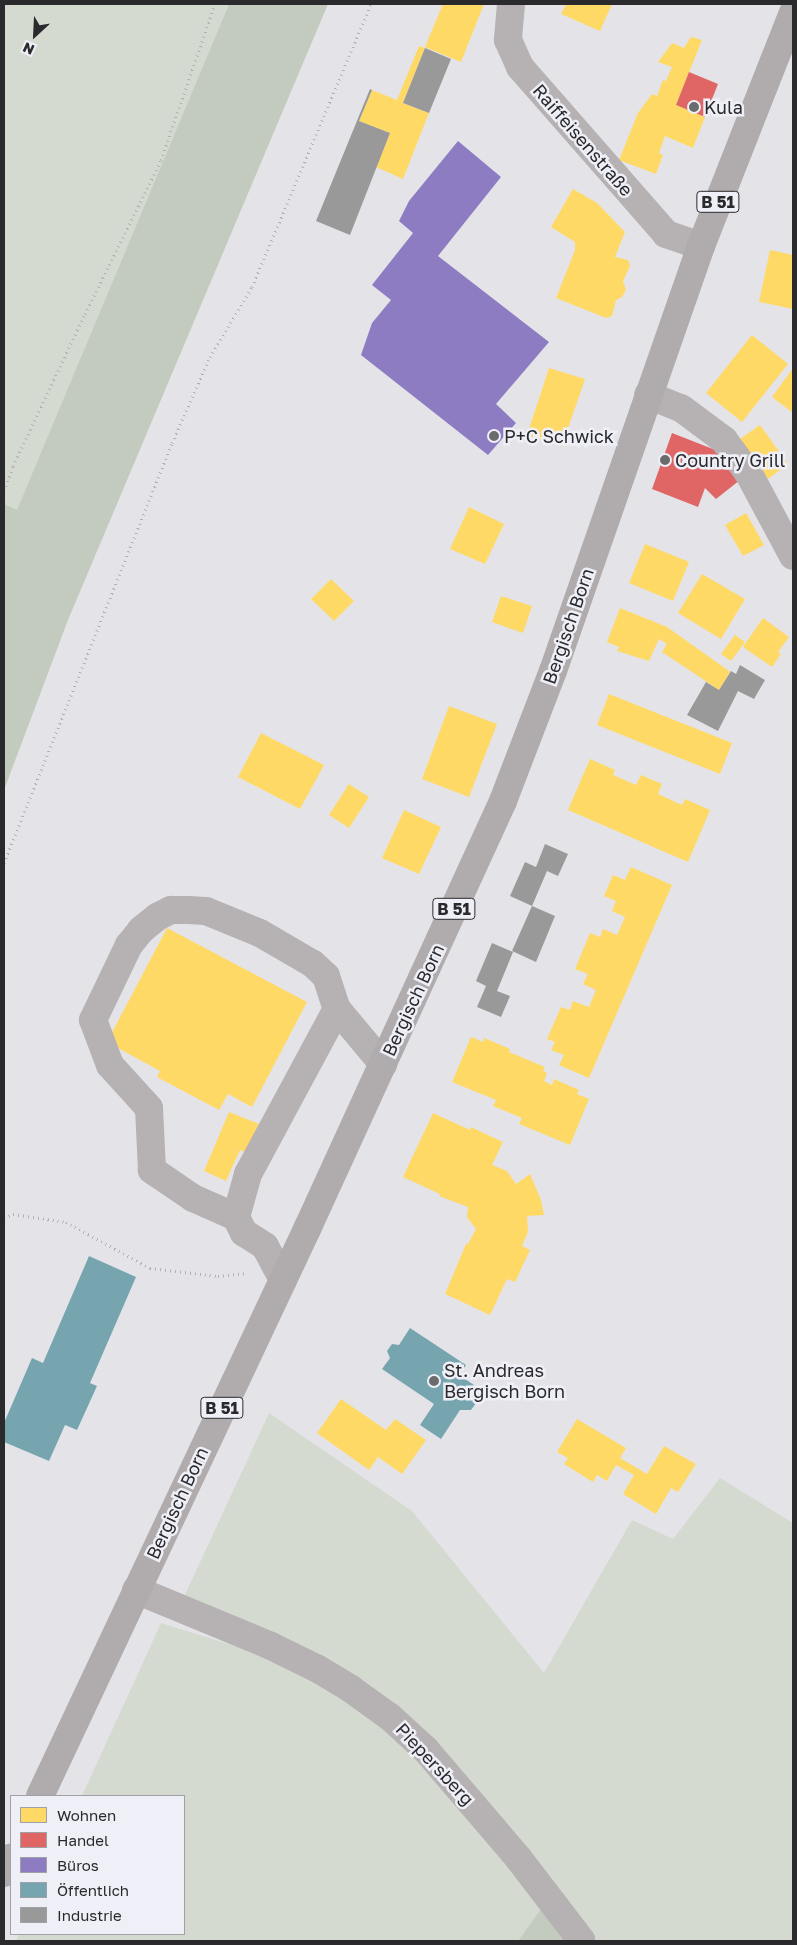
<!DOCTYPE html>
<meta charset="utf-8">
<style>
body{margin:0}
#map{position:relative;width:797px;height:1945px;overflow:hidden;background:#e4e4e8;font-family:"Golos Text",sans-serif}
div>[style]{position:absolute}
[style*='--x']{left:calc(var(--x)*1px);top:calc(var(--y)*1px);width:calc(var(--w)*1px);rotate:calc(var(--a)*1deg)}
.green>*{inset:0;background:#d4dad0}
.forest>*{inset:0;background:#c2cbbd}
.homes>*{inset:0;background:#ffd966}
.shops>*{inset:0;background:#e06666}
.offices>*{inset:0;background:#8e7cc3}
.public>*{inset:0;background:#76a5af}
.industry>*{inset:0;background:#999}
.path>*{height:3px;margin-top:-1.5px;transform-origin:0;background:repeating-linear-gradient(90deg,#b3afb2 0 1px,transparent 0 5px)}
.minor>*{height:28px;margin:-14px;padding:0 14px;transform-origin:14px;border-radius:14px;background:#b6b1b2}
.major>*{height:28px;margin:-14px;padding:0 14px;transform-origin:14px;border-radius:14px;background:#b0abac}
.dots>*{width:14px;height:14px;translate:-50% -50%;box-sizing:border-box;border:2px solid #efeff8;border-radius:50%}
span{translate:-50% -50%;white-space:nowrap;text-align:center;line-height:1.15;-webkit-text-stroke:5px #efeff8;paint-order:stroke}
.shield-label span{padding:1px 4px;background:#efeff8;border:1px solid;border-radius:4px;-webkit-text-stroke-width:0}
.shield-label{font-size:16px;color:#2a2a2d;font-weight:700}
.poi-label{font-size:18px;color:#2a2a2d}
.left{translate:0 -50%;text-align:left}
.street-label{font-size:18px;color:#2a2a2d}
.frame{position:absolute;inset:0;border:5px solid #2a2a2d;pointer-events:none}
.legend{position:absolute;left:10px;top:1795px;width:175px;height:140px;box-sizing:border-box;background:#efeff8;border:1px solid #a0a0a7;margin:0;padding:6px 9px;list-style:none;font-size:15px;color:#2a2a2d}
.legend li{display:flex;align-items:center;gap:10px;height:25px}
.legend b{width:25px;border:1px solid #a0a0a7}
.north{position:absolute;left:10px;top:10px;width:50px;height:50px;-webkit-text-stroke:4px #efeff8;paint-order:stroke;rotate:205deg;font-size:14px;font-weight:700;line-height:20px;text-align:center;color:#2a2a2d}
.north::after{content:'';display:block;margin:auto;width:18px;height:22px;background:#2a2a2d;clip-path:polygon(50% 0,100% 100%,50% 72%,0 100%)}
</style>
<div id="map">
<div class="green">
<div style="clip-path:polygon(4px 4px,229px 4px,17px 511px,4px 504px)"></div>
<div style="clip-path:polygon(269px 1413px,412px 1511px,544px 1673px,632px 1520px,673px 1539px,720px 1478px,793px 1523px,793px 1941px,598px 1941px,529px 1852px,435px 1744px,184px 1597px)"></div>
<div style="clip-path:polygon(161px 1623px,267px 1656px,347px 1701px,423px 1760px,543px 1906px,518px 1941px,16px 1941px,19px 1934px,184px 1934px,184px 1796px,82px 1796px)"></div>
</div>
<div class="forest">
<div style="clip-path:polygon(229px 4px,328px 4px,68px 620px,4px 790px,4px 504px,17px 510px)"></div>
<div style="clip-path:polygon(543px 1906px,571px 1941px,518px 1941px)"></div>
</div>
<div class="homes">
<div style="clip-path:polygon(443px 4px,484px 4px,461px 62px,425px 47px)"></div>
<div style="clip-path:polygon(566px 4px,612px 4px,600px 31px,561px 14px)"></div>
<div style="clip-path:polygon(691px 37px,702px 40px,676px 105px,705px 117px,693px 148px,665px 136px,659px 153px,663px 155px,656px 174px,619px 160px,638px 113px,652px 94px,657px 96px,663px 80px,666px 81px,672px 67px,658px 62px,672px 43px,684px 48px)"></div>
<div style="clip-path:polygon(419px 46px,425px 48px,403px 103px,429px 113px,403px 179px,376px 167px,390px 133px,359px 121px,372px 90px,397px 100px)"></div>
<div style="clip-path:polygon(573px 189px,597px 203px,625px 232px,615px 257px,628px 260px,630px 266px,623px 281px,626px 290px,622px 297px,616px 300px,612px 316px,606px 318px,556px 298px,575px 250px,575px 242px,551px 227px)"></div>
<div style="clip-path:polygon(770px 250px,793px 255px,793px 309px,759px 302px)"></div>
<div style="clip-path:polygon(752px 335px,788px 364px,742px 422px,706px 393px)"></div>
<div style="clip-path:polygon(549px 368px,585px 379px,562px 446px,527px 435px)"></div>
<div style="clip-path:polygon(793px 368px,793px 413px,772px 397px)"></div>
<div style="clip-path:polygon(760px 425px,788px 464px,768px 479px,740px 439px)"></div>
<div style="clip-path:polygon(469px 507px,504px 524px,485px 564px,450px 549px)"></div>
<div style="clip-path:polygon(746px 513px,764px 545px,743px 556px,725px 525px)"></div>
<div style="clip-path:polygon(645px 544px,689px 562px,673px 601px,629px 583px)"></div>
<div style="clip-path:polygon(702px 574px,745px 599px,721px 639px,678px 613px)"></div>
<div style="clip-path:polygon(331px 579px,354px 601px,334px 621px,311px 599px)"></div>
<div style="clip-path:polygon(501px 596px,532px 606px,523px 633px,492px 622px)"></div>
<div style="clip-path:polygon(620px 608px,667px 627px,729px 671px,730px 672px,719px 690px,662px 652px,667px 644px,659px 639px,649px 661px,617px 651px,619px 647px,607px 642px)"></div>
<div style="clip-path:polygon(763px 618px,789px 637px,778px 652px,781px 654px,772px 667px,743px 647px)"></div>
<div style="clip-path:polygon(735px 635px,745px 642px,731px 661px,721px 654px)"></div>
<div style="clip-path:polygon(609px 694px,732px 743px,720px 774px,597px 725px)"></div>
<div style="clip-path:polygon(449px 706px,497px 724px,469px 797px,422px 779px)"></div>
<div style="clip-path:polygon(261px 733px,324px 765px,300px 809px,238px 777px)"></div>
<div style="clip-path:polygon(590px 759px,615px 770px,613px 775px,636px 785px,641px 775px,662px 784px,658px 794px,682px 805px,685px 799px,710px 810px,688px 862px,568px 810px)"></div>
<div style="clip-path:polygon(349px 784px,369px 797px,349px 828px,329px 815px)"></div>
<div style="clip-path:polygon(404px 810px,441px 827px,419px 874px,382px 858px)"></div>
<div style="clip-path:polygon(631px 867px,672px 885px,589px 1078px,559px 1065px,564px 1055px,551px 1050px,555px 1042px,547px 1039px,561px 1007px,570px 1010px,573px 1001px,589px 1007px,596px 990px,583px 984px,588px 974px,575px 969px,590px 933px,600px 937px,603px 929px,617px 935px,625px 917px,612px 911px,616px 901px,604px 896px,613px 875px,625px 880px)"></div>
<div style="clip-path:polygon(167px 928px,307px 1002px,252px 1107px,228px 1094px,219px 1110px,157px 1077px,160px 1071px,107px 1042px)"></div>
<div style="clip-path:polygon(471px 1037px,483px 1042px,484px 1038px,510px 1049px,509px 1052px,545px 1067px,543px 1071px,547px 1073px,544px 1081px,552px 1085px,554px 1079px,579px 1090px,577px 1094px,589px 1099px,570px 1145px,519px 1124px,522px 1118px,493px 1106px,496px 1100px,452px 1082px)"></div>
<div style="clip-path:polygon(229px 1112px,259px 1124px,247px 1153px,240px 1150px,226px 1181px,204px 1171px)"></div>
<div style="clip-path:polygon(433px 1113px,470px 1130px,471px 1127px,503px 1142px,492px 1165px,507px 1171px,516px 1184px,530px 1174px,541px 1200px,544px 1215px,527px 1216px,528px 1232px,522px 1246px,530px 1250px,515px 1282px,507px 1279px,490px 1315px,445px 1294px,466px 1244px,468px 1244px,476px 1229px,467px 1217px,468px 1207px,439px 1196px,440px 1194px,403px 1177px)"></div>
<div style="clip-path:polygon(341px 1399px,386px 1430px,395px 1419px,426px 1440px,402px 1474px,378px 1457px,369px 1470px,317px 1433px)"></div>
<div style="clip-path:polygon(577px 1419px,626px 1448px,620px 1458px,647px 1474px,664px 1446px,696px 1464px,678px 1492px,671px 1488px,656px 1514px,623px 1494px,634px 1475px,616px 1465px,607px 1481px,597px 1475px,593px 1482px,564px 1464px,568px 1458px,557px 1452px)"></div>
</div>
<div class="shops">
<div style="clip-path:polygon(689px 72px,718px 84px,705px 117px,676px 105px)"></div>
<div style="clip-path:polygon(672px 433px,718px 451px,740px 480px,716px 499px,705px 488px,698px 507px,652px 489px)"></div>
</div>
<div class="offices">
<div style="clip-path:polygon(458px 141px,501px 177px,438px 256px,549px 342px,496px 404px,516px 423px,488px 455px,361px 355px,372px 323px,391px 300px,372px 285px,413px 233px,399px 221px,409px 201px)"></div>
</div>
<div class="public">
<div style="clip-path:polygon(89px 1256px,136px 1277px,90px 1383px,97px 1386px,77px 1430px,65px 1425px,49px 1461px,4px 1442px,4px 1423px,32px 1358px,43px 1363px)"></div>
<div style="clip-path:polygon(410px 1328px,466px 1365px,459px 1375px,477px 1387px,479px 1399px,471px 1410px,460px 1410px,441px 1439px,420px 1425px,434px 1404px,382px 1369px,390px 1358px,387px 1351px,392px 1344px,399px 1345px)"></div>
</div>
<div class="industry">
<div style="clip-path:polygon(425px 48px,451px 59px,429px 113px,403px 103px)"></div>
<div style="clip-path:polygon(370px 89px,372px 90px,359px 121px,390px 133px,350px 235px,316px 221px)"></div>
<div style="clip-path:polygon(740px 665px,765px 680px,754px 699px,738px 691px,718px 731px,687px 715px,706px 682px,719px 690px,731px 671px,736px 674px)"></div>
<div style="clip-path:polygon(545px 844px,568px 854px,558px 876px,547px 871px,532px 906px,510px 896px,525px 862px,536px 867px)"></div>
<div style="clip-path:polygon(532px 906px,555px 916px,536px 962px,512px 951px)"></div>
<div style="clip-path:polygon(492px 943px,513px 952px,497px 991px,510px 996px,501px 1017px,477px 1007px,486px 986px,476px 981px)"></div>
</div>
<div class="path">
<div style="--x:4;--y:491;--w:27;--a:-70"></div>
<div style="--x:13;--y:466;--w:168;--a:-64.7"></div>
<div style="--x:85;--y:314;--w:172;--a:-63.7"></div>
<div style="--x:161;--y:160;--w:165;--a:-70.9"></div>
<div style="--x:4;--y:863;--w:452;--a:-68.2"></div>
<div style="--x:172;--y:443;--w:94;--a:-66.2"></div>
<div style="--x:210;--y:357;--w:82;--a:-59"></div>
<div style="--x:252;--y:287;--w:307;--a:-67.2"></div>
<div style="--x:4;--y:1218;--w:10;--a:-24"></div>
<div style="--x:13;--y:1214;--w:54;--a:8.6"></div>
<div style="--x:66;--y:1222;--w:96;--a:28.7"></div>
<div style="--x:150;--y:1268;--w:68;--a:6.7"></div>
<div style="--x:218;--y:1276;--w:29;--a:-6"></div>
</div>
<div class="minor">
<div style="--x:511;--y:4;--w:36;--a:95"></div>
<div style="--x:508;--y:40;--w:30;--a:66"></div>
<div style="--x:520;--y:67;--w:222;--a:48.8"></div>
<div style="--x:666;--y:234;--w:37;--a:19"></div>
<div style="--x:648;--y:395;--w:35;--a:22"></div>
<div style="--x:681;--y:408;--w:54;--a:36.7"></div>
<div style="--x:724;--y:440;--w:42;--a:53.7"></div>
<div style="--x:749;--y:474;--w:93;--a:61.8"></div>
<div style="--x:236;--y:1217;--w:47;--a:-156.2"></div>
<div style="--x:193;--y:1198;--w:50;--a:-145.7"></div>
<div style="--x:152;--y:1170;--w:62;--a:-92.8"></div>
<div style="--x:149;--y:1108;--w:58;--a:-132.2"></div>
<div style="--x:110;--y:1065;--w:48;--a:-110.7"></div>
<div style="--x:93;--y:1020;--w:83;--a:-64.4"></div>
<div style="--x:129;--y:945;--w:19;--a:-51"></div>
<div style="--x:141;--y:930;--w:21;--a:-39"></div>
<div style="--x:157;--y:917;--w:16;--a:-27"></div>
<div style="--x:171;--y:910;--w:17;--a:0"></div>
<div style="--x:188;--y:910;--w:18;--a:3"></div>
<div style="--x:206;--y:911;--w:58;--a:22.2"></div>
<div style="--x:260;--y:933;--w:61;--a:30.3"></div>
<div style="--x:313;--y:964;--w:18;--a:43"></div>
<div style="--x:326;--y:976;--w:35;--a:72"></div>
<div style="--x:337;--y:1009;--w:72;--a:50.1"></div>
<div style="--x:283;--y:1280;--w:38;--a:-118"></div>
<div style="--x:265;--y:1246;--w:25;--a:-148"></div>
<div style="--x:244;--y:1233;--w:18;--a:-117"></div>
<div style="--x:236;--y:1217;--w:45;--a:-74.4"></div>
<div style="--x:248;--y:1174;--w:187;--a:-61.7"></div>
<div style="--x:136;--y:1590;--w:146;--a:22.5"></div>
<div style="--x:271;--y:1646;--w:52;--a:26.1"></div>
<div style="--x:318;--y:1669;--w:39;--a:31"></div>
<div style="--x:351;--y:1689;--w:48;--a:35.7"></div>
<div style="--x:390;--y:1717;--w:49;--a:42.5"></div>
<div style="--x:426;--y:1750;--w:143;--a:49.5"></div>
<div style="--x:519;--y:1859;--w:103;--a:52.5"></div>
</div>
<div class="major">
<div style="--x:40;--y:1796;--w:629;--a:-64.78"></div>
<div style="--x:308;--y:1227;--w:469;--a:-65.4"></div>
<div style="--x:503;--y:801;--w:139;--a:-69"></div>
<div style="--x:553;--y:671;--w:450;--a:-70.8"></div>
<div style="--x:701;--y:246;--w:251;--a:-68.5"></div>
<div style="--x:4;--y:1873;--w:17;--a:-66"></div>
</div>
<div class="dots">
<div style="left:694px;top:107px;background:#6b6b6e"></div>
<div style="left:494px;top:436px;background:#6b6b6e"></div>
<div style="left:665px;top:460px;background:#6b6b6e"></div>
<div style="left:434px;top:1381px;background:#6b6b6e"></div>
</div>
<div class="shield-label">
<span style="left:718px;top:202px">B 51</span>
<span style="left:454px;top:909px">B 51</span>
<span style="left:222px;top:1408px">B 51</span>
</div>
<div class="poi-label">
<span class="left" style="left:704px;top:107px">Kula</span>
<span class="left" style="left:504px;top:436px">P+C Schwick</span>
<span class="left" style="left:675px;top:460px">Country Grill</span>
<span class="left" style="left:444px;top:1381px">St. Andreas<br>Bergisch Born</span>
</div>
<div class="street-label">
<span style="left:583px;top:140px;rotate:49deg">Raiffeisenstraße</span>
<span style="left:568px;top:626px;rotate:-71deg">Bergisch Born</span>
<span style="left:413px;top:1000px;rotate:-65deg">Bergisch Born</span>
<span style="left:177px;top:1503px;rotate:-65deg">Bergisch Born</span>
<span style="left:435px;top:1764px;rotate:47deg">Piepersberg</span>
</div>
<div class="frame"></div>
<ul class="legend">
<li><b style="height:14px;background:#ffd966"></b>Wohnen</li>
<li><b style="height:14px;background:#e06666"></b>Handel</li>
<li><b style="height:14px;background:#8e7cc3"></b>Büros</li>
<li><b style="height:14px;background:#76a5af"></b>Öffentlich</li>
<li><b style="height:14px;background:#999"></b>Industrie</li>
</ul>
<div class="north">N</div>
</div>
